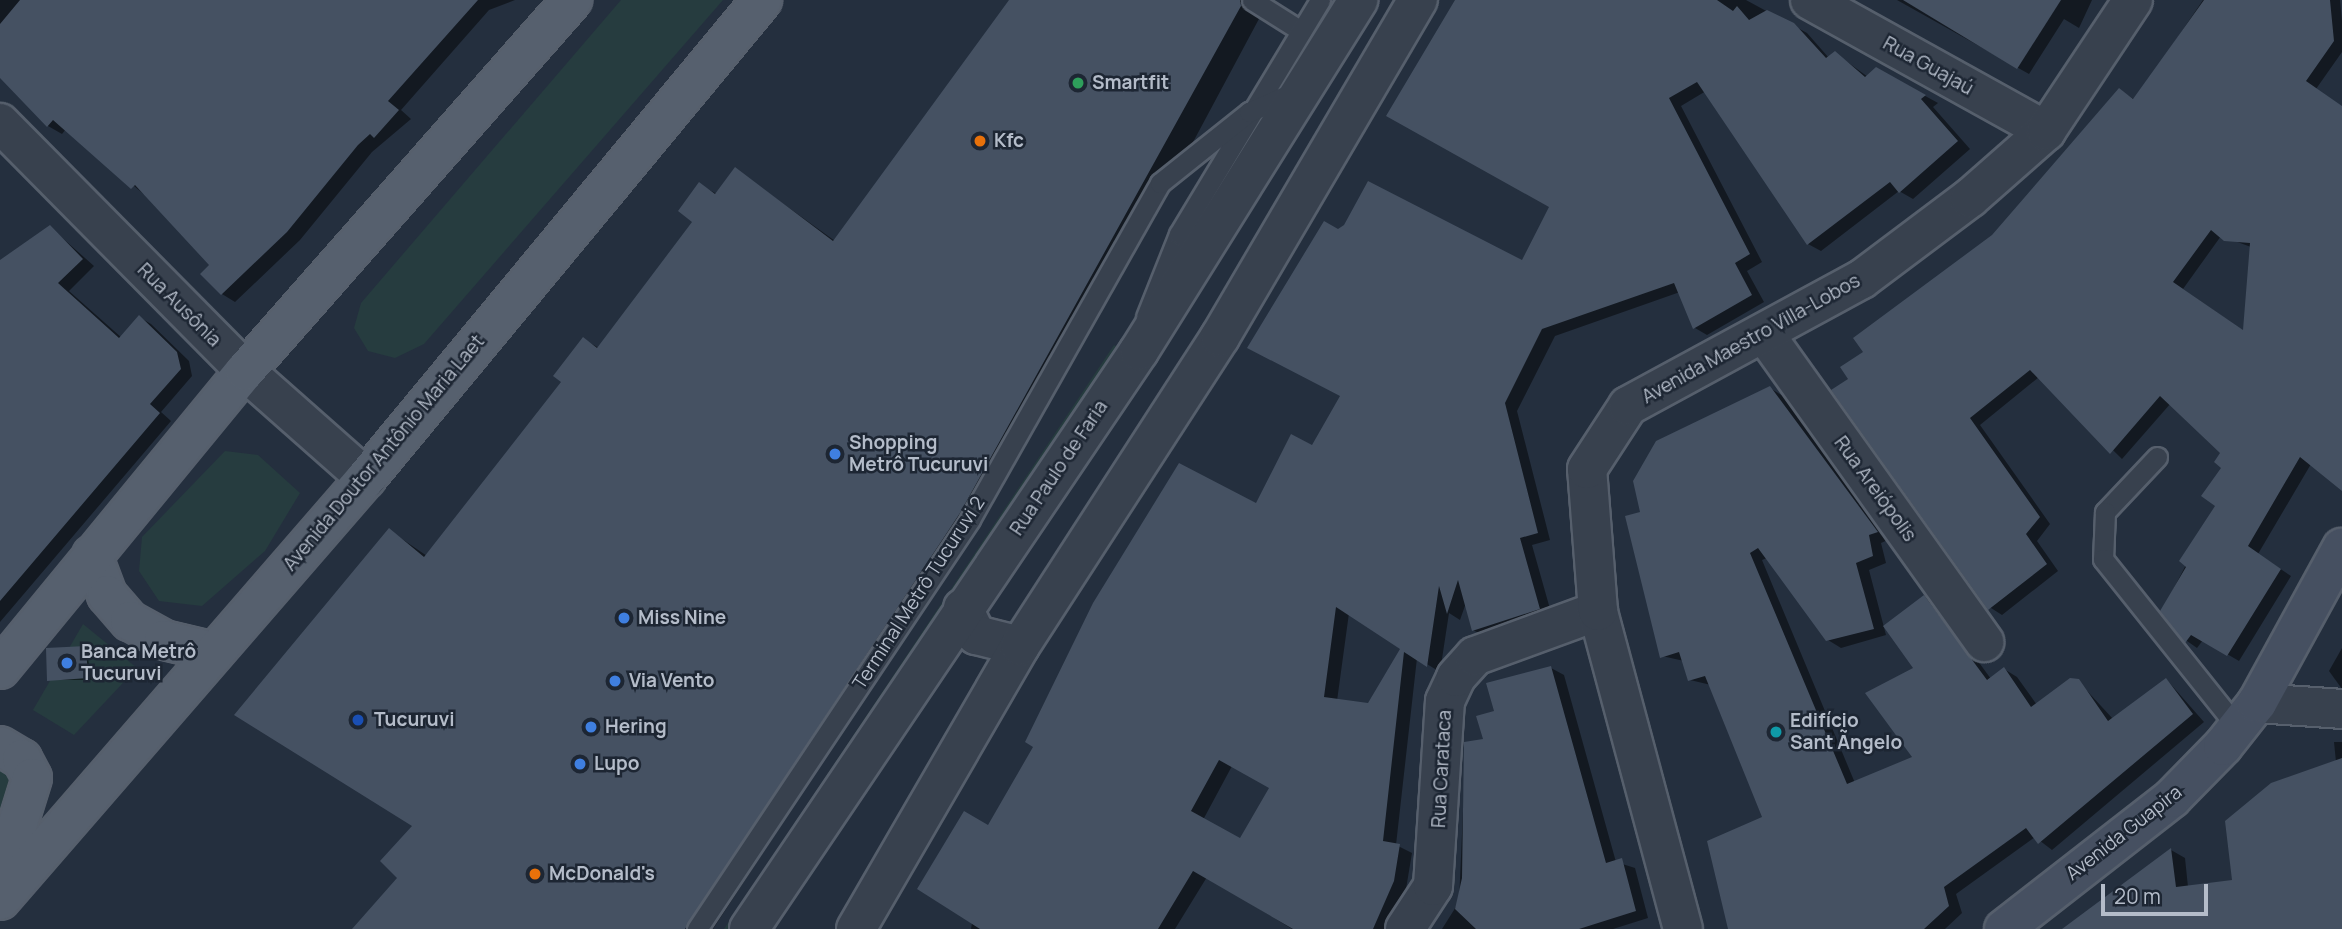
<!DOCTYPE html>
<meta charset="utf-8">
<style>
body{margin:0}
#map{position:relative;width:2342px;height:929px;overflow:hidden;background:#242f3e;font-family:Manrope,sans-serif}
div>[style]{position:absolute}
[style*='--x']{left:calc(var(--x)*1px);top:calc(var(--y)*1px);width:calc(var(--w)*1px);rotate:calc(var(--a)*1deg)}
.green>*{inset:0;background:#263c3f}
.shadow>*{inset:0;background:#0007}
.building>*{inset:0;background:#455162}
.roads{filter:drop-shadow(2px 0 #565f6c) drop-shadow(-2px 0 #565f6c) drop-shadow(0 2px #565f6c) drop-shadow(0 -2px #565f6c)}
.service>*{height:19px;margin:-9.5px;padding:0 9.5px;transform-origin:9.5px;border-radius:9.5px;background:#38414e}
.minor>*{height:38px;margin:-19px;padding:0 19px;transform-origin:19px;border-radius:19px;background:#38414e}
.tertiary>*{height:38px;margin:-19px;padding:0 19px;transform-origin:19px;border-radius:19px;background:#38414e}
.secondary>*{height:38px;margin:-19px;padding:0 19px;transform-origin:19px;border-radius:19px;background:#465061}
.primary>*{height:38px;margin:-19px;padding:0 19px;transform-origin:19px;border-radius:19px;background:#56606e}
.dots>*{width:19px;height:19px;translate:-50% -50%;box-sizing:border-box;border:4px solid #1d2633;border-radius:50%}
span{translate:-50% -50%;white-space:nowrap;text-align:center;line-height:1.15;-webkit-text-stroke:5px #1d2633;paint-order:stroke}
.street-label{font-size:19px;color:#b4bcc9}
.poi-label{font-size:19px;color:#b4bcc9;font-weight:700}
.left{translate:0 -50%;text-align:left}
.scale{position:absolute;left:2101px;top:884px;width:107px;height:32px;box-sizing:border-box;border:4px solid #b4bcc9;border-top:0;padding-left:9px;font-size:21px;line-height:24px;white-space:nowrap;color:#b4bcc9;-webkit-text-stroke:5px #1d2633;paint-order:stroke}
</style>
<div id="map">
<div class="green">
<div style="clip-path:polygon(621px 0,723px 0,424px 344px,395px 358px,368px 351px,354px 328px,361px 303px)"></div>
<div style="clip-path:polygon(1114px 345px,1128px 354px,744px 929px,724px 929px)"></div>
<div style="clip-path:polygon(225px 451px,258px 455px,300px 493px,265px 551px,202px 606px,159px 601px,139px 571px,142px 537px)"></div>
<div style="clip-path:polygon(83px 624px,137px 668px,74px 735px,33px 710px)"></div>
<div style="clip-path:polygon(0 765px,23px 786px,0 822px)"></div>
</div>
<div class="shadow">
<div style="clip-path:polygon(0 0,515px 0,489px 10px,401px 110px,411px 119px,372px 152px,300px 240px,235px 302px,222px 294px,212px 265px,146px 196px,66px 129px,62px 134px,48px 126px,0 76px)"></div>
<div style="clip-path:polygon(1012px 0,1271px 0,1260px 5px,1260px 17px,1169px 187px,979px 524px,713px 929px,354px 929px,399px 878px,415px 826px,389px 530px,427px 556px,563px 382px,583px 339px,599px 348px,694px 222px,700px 185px,717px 194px,735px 169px,835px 241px)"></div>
<div style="clip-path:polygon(evenodd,1461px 0,1746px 0,1807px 33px,1829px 58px,1835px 53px,1868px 77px,1876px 69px,1938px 103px,1933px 107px,1970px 149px,1913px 199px,1899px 191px,1821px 251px,1808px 244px,1706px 91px,1681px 106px,1762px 262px,1747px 271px,1764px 302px,1707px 335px,1695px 328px,1680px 292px,1555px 336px,1517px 411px,1550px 540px,1532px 545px,1552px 616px,1486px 637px,1473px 630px,1466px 603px,1460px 620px,1449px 613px,1440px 672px,1417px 658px,1396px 845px,1412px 853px,1406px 889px,1387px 929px,1292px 929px,1207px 877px,1175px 929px,971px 929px,988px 827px,1313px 447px,1342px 396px,1338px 231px,1523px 263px,1551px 207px,1461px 0,1349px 613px,1402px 648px,1369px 705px,1337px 701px,1349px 613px,1461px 0,1232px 766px,1271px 788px,1241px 841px,1203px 820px,1232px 766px)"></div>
<div style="clip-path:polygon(1897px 0,2092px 0,2079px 28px,2064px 19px,2029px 74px)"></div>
<div style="clip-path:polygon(evenodd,2203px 0,2340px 0,2342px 21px,2342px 52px,2316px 89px,2342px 107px,2342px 487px,2311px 464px,2258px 554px,2291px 576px,2239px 661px,2203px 640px,2197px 648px,2187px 641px,2162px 611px,2217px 505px,2223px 468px,2222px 453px,2171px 403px,2122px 459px,2039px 377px,1980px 425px,2050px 524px,2037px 541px,2058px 571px,2002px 615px,1991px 608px,1834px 391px,1850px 380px,1865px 353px,1993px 236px,2120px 90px,2135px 100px,2203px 0,2221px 236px,2251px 247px,2245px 332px,2183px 289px,2221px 236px)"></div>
<div style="clip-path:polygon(50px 227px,94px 266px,69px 291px,122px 338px,139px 317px,151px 324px,189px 361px,192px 376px,161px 412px,171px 421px,0 622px,0 262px)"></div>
<div style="clip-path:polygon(1770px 388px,1783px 396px,1890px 539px,1881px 543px,1886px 563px,1869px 570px,1886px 635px,1841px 648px,1828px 640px,1767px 558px,1762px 560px,1855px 783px,1915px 758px,1924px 597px,1937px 605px,1991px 679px,2004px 669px,2017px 677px,2037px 705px,2078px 681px,2113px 719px,2167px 680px,2204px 722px,2052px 850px,2035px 837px,1956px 894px,1962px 913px,1945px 929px,1731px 929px,1764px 818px,1711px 685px,1690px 680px,1684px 661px,1662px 656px,1642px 514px)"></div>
<div style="clip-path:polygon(86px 648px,92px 680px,49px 680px)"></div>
<div style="clip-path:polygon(2342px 648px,2342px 689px,2329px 671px)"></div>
<div style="clip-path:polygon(1551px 668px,1564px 675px,1616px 862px,1635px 868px,1648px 918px,1613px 929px,1442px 929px,1459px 902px,1466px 743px,1485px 740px,1496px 712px)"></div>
<div style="clip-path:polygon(2334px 742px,2342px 742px,2342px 929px,2063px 929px,2171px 850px,2185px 858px,2188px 887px,2234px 882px,2336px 762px)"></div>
</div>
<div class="building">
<div style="clip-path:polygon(20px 0,478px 0,388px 101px,399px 110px,374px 138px,370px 134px,358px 145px,287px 232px,221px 295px,200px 274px,209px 265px,135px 185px,131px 189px,53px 120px,47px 127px,0 78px,0 24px)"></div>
<div style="clip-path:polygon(1009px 0,1240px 0,1241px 6px,960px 513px,685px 929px,352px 929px,397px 878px,380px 861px,412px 826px,234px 715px,389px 528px,424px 557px,561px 382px,553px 376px,583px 337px,597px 348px,692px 222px,678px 211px,699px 182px,715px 194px,735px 167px,833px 241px)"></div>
<div style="clip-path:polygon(evenodd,1455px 0,1717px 0,1733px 11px,1737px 6px,1749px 20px,1767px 10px,1794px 23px,1826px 58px,1835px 51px,1865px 77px,1876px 67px,1926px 95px,1921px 99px,1958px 141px,1899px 193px,1890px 182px,1807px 245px,1697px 82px,1669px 98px,1750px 254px,1735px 263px,1752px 295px,1693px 329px,1674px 283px,1542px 329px,1505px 403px,1538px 533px,1520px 538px,1540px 609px,1472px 631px,1458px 580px,1447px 614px,1439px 586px,1427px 667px,1404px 652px,1383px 841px,1400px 844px,1394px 881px,1373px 929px,1293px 929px,1193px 871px,1158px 929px,980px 929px,917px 889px,964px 811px,988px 825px,1033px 747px,1025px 742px,1093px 603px,1179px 463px,1256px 503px,1291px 434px,1312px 445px,1340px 396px,1247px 348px,1324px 221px,1338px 229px,1344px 225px,1368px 181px,1522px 260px,1549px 207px,1386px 116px,1455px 0,1336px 607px,1400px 649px,1368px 703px,1324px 697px,1336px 607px,1455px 0,1219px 760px,1269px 788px,1240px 838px,1191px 811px,1219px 760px)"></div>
<div style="clip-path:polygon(1903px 0,2061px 0,2017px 69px)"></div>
<div style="clip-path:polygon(evenodd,2204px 0,2330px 0,2334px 41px,2306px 81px,2342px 106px,2342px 491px,2300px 457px,2248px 546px,2281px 569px,2227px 656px,2191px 635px,2185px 643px,2160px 611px,2186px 567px,2179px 561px,2215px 506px,2201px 496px,2221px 468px,2214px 462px,2220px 453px,2160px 396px,2110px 454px,2030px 370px,1970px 418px,2040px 517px,2026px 534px,2047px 564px,1988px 610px,1831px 390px,1848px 379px,1840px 367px,1863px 352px,1853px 338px,1992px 235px,2119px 88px,2133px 99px,2204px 0,2211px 230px,2224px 241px,2250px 243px,2243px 330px,2173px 282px,2211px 230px)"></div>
<div style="clip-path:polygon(50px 225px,83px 259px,58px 283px,119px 338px,139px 315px,177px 352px,181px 369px,150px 404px,160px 413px,0 601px,0 260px)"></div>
<div style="clip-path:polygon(1770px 386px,1878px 532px,1869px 535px,1873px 556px,1856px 563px,1874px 629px,1826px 641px,1758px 548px,1750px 553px,1847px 784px,1912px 757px,1865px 693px,1913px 668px,1883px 626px,1924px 595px,1987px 680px,2004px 667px,2031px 707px,2070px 678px,2079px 679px,2108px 721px,2166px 678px,2193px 714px,2038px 844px,2026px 828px,1944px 887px,1949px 906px,1924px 929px,1728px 929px,1707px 841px,1762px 817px,1705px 676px,1688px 681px,1679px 652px,1660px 658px,1625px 516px,1640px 512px,1633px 481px,1656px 441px)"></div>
<div style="clip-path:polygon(86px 646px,88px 678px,47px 681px,46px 648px)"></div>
<div style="clip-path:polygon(1551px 666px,1606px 863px,1622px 858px,1636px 911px,1579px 929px,1476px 929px,1455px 909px,1462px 878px,1464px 742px,1483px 739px,1476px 716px,1494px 711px,1486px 683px)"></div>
<div style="clip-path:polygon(2342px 758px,2342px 929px,2062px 929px,2171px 848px,2176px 887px,2232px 880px,2225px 821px,2271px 783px)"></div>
</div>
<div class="roads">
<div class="service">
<div style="--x:1252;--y:0;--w:58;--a:32.3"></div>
<div style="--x:1146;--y:317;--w:89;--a:-68.3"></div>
<div style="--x:1179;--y:234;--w:273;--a:-58.9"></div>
<div style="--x:2157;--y:457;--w:76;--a:133.4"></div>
<div style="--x:2105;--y:512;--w:47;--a:92.4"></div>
<div style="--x:2103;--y:559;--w:215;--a:51.4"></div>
<div style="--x:697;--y:929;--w:493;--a:-56.3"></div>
<div style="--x:970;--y:519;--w:386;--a:-60.5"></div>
<div style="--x:1160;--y:183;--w:114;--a:-38.6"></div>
<div style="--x:1249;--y:112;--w:49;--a:-24"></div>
</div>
<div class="minor">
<div style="--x:1810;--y:0;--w:270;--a:29"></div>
<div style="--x:0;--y:123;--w:349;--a:45.3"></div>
<div style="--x:245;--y:371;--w:162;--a:41.5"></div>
<div style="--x:1766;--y:336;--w:376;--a:54.5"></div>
<div style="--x:1405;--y:929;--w:51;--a:-56.9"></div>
<div style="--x:1433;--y:886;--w:185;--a:-86.3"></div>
<div style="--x:1445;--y:701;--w:26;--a:-65"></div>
<div style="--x:1456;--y:677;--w:28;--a:-48"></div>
<div style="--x:1475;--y:656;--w:131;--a:-20.1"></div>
<div style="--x:1683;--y:929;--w:329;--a:-105"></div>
<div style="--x:1598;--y:611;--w:142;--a:-94.4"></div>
<div style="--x:1587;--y:469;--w:75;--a:-56.9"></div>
<div style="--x:1628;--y:406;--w:266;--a:-28.5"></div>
<div style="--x:1862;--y:279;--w:135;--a:-36.9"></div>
<div style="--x:1970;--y:198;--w:101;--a:-41.4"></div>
<div style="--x:2046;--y:131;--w:157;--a:-56.4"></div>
</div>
<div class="tertiary">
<div style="--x:963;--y:608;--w:30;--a:64"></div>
<div style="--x:976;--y:635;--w:45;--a:14"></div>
<div style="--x:2257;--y:703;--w:85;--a:4"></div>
<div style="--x:749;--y:929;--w:697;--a:-55.99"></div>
<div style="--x:1139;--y:351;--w:414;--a:-58"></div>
<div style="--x:856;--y:929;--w:327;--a:-59.9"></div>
<div style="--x:1020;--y:646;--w:368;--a:-57.1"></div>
<div style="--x:1220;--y:337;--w:391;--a:-59.6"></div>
</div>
<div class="secondary">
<div style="--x:2004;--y:929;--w:213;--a:-37.9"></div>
<div style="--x:2172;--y:798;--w:73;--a:-45.6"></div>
<div style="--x:2223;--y:746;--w:55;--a:-51.7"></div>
<div style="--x:2257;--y:703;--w:177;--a:-61.3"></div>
</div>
<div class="primary">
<div style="--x:92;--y:555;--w:43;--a:69.4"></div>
<div style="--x:107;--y:595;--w:35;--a:49"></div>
<div style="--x:130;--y:621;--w:39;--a:29"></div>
<div style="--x:164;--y:640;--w:52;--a:13.2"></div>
<div style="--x:0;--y:669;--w:386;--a:-50.6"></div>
<div style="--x:245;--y:371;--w:495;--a:-48.6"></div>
<div style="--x:0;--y:746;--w:26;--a:31"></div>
<div style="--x:22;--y:759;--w:21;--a:62"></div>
<div style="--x:32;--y:778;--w:108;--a:107.3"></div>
<div style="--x:0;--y:900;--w:559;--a:-49.06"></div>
<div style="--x:366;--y:478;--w:621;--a:-50.36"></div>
</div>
</div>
<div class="dots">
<div style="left:1078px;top:83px;background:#2e9e5b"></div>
<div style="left:980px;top:141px;background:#e8710a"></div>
<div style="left:835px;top:454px;background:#3f7fe0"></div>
<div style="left:624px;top:618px;background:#3f7fe0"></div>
<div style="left:67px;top:663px;background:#3f7fe0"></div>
<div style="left:615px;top:681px;background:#3f7fe0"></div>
<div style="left:358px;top:720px;background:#1a4fb4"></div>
<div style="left:591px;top:727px;background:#3f7fe0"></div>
<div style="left:1776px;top:732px;background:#0f9aa8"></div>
<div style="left:580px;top:764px;background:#3f7fe0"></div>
<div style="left:535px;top:874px;background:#e8710a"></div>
</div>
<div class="street-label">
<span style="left:1928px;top:66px;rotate:29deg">Rua Guajaú</span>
<span style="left:179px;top:305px;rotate:45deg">Rua Ausônia</span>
<span style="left:1751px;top:339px;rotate:-29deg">Avenida Maestro Villa-Lobos</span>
<span style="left:384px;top:453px;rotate:-50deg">Avenida Doutor Antônio Maria Laet</span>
<span style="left:1059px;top:468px;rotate:-56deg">Rua Paulo de Faria</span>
<span style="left:1875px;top:489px;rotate:54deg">Rua Areiópolis</span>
<span style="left:919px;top:593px;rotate:-57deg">Terminal Metrô Tucuruvi 2</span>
<span style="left:1442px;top:769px;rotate:-87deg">Rua Carataca</span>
<span style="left:2124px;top:833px;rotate:-38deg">Avenida Guapira</span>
</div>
<div class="poi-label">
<span class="left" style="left:1092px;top:83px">Smartfit</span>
<span class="left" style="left:994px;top:141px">Kfc</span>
<span class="left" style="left:849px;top:454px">Shopping<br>Metrô Tucuruvi</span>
<span class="left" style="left:638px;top:618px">Miss Nine</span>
<span class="left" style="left:81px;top:663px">Banca Metrô<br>Tucuruvi</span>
<span class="left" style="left:629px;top:681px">Via Vento</span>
<span class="left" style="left:374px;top:720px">Tucuruvi</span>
<span class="left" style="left:1790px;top:732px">Edifício<br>Sant Ãngelo</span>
<span class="left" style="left:605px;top:727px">Hering</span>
<span class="left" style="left:594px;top:764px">Lupo</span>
<span class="left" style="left:549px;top:874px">McDonald's</span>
</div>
<div class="scale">20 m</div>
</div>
